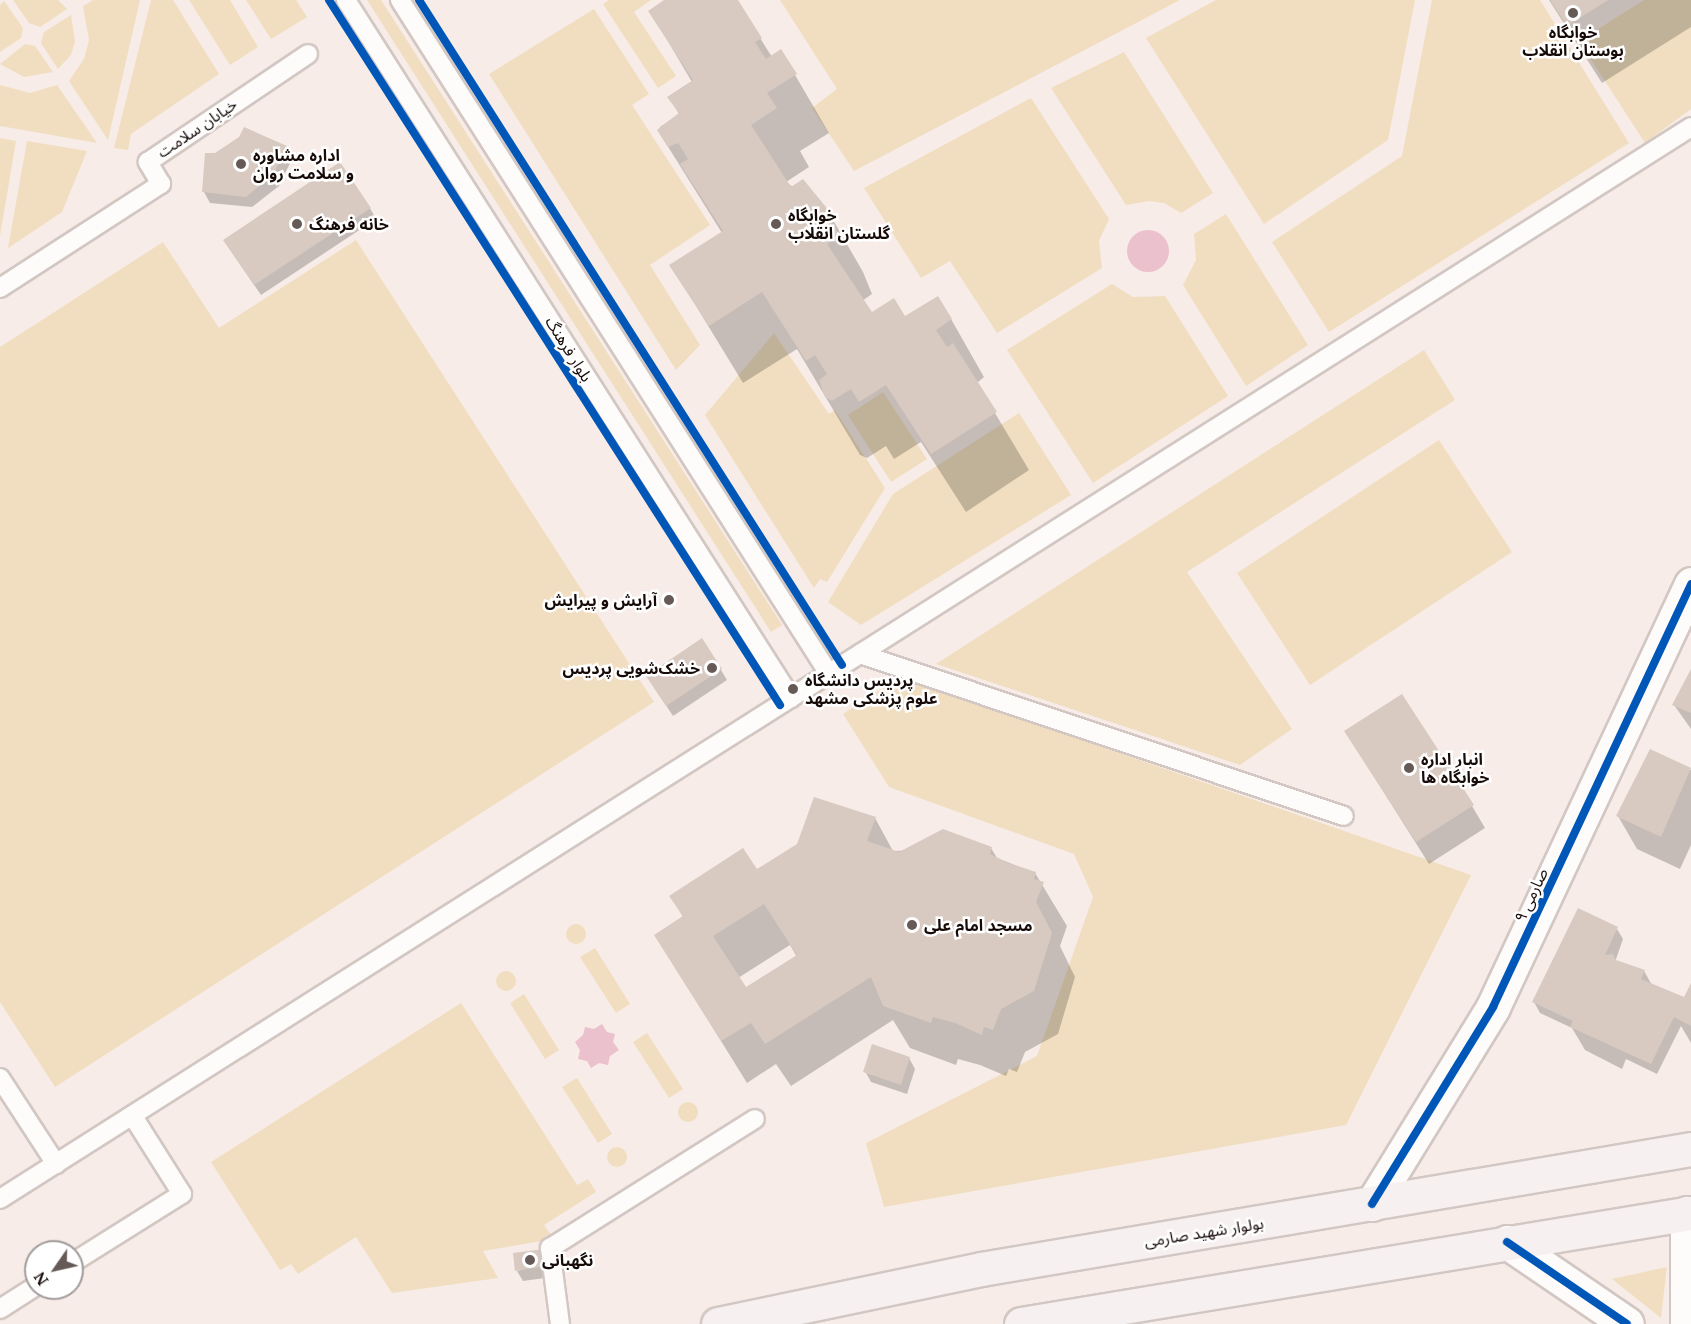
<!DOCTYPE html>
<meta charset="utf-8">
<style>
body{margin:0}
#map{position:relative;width:1691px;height:1324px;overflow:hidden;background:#f7ece7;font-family:"PT Serif","Noto Sans Arabic",serif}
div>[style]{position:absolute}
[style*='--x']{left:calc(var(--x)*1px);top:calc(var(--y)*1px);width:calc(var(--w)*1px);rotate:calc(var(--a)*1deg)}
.green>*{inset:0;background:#f1dec0}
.round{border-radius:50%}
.water>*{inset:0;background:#ecc1ce}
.shadow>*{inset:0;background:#0003}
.building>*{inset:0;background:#d8cac1}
.roads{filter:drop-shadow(2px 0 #d2c7c2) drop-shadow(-2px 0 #d2c7c2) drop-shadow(0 2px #d2c7c2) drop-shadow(0 -2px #d2c7c2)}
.lane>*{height:18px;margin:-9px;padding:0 9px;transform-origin:9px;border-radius:9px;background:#fefcfb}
.street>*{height:33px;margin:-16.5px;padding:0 16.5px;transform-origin:16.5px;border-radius:16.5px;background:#fefcfb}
.secondary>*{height:33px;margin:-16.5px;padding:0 16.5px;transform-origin:16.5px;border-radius:16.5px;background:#f6f0f0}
.cycleway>*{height:8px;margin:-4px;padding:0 4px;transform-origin:4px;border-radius:4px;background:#0057b8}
.dots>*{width:16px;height:16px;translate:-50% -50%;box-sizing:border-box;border:3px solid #fff;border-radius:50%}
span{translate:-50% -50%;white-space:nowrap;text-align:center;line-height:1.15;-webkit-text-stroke:5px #fff;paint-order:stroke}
.poi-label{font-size:16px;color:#160b08;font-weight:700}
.left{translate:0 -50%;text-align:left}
.right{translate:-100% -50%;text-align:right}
.street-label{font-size:16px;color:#160b08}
.north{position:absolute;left:24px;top:1240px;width:60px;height:60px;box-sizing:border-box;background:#fff;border:2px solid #a29d9c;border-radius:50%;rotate:236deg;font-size:16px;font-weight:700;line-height:24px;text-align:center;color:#160b08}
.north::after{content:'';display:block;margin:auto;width:21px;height:27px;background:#655a56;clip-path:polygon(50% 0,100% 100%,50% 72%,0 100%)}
</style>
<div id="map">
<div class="green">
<div style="clip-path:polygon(13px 0,58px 0,67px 9px,40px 27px,29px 23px)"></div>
<div style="clip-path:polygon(93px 0,140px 0,108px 140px,69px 81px,84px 59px,89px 40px,83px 6px)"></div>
<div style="clip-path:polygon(151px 0,173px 0,219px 74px,131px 134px,128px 150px,114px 148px)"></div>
<div style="clip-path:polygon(189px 0,230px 0,258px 47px,230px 65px)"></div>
<div style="clip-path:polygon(246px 0,296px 0,307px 17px,271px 39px)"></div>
<div style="clip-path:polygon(367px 0,381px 0,782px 625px,771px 632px)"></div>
<div style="clip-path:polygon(609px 0,651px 0,634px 12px,676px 76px,658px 88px,603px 4px)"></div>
<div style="clip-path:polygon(780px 0,1180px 0,854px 171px,812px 108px,837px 89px)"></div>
<div style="clip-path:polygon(1216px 0,1415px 0,1388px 140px,1264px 224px,1146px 38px)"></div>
<div style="clip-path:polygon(1432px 0,1540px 0,1629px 143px,1329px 332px,1272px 242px,1402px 156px)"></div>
<div style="clip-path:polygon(1644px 0,1691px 0,1691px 109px,1645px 143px,1579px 41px)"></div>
<div style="clip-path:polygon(4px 1px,23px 28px,21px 38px,0 52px,0 5px)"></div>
<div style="clip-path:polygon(594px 9px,649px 94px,632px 105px,710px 225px,650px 265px,700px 345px,676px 370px,489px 74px)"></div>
<div style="clip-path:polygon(71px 15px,75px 42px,71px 55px,58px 69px,41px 43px,44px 32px)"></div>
<div style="clip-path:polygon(25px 44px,35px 46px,53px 72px,24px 77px,0 64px)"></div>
<div style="clip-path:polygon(1124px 52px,1213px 193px,1181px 213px,1164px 203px,1149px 201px,1126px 205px,1051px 88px)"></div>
<div style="clip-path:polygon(0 85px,30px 93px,57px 85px,97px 143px,0 126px)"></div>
<div style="clip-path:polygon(1031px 98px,1109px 219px,1099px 241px,1102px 268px,997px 333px,950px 261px,921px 278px,864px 188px)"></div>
<div style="clip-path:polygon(0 138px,16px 141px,0 236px)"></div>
<div style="clip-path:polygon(27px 141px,87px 151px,62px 212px,8px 248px)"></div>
<div style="clip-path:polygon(1226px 214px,1308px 345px,1246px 386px,1183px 285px,1196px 260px,1194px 234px)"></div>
<div style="clip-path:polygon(356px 240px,654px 702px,55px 1087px,0 1002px,0 347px,163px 242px,219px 328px)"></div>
<div style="clip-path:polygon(1112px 284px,1133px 297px,1165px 296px,1228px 396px,1093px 483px,1007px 350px)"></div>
<div style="clip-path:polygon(774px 333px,829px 414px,835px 410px,885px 488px,827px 582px,820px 579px,814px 588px,705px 415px)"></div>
<div style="clip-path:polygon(1424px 350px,1455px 400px,1187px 572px,1292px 729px,1240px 765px,936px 664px)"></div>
<div style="clip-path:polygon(883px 392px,927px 459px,891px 482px,848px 415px)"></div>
<div style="clip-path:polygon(1019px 413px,1071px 495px,861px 625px,828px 602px,893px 494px)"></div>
<div style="clip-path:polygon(1439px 440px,1512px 552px,1310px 685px,1237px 573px)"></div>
<div style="clip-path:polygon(900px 677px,1471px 875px,1346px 1125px,884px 1207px,866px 1143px,1037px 1056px,1093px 897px,1074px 854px,889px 787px,843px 714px)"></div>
<div class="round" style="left:566px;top:924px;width:20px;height:20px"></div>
<div style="clip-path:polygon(595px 948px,630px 1004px,616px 1013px,580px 957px)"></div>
<div class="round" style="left:496px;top:971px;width:20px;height:20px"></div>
<div style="clip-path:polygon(524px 994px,559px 1050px,545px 1059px,510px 1003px)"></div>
<div style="clip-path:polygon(461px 1003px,577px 1185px,588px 1179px,596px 1192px,544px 1225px,554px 1239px,483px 1251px,498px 1278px,392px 1293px,356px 1237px,298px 1274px,291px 1264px,280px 1270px,211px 1162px)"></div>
<div style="clip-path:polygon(647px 1033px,683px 1089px,669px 1098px,633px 1042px)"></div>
<div style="clip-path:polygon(577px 1078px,612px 1134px,598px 1143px,562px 1087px)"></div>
<div class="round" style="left:678px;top:1102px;width:20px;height:20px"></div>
<div class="round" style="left:607px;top:1147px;width:20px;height:20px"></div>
<div style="clip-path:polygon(1667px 1266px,1661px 1318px,1612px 1279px,1667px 1267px)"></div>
</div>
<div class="water">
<div class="round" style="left:1127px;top:230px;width:42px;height:42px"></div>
<div style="clip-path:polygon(602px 1024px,607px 1032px,615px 1034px,613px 1042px,619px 1050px,610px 1056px,608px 1065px,599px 1063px,591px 1068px,587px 1061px,578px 1059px,580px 1050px,575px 1042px,583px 1035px,585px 1027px,594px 1029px)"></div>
</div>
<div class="shadow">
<div style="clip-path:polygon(667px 0,736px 0,772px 57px,781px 51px,829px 133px,800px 151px,809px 167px,786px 182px,829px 213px,863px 272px,872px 294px,862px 301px,871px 314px,951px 319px,984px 377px,977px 383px,1029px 470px,966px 512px,921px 442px,894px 459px,886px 446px,867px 458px,860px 455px,797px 349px,743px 383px,671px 265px,722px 233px,660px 134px,660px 127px,679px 114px,669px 97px,692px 82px,650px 11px)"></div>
<div style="clip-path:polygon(1549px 0,1691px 0,1691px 27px,1602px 83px)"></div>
<div style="clip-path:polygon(286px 147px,293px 157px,279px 186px,252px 207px,210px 203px,204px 192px,216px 154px)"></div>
<div style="clip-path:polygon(370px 208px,376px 219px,261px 295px,231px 251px)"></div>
<div style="clip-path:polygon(721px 670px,727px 680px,673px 716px,654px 687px)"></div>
<div style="clip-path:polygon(1691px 673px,1691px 729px,1674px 705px)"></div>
<div style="clip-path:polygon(1650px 751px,1691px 770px,1691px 845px,1680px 869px,1637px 849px,1618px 816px)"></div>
<div style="clip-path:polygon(1359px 753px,1472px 806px,1485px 828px,1429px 864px)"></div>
<div style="clip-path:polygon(evenodd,875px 818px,893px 851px,991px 848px,997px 858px,1035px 873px,1067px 926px,1060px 946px,1075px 977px,1058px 1034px,1025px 1052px,1017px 1072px,1009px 1069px,1006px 1076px,980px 1065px,958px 1059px,956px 1065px,910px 1048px,893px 1020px,791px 1086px,776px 1064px,747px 1083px,656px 936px,683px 917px,671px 896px,757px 871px,875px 818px,790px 945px,797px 957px,745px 989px,738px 978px,790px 945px)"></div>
<div style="clip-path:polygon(1617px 929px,1623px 939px,1615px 962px,1644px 971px,1652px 985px,1685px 998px,1691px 986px,1691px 1043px,1681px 1026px,1657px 1074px,1626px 1059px,1622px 1069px,1585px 1050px,1572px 1028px,1540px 1013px,1534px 1002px)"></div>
<div style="clip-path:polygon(909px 1058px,915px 1069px,907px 1094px,871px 1082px,865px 1071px)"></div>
<div style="clip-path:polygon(549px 1262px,552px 1277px,523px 1281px,517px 1271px)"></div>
</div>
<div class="building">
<div style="clip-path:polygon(664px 0,738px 0,762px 38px,755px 42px,766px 59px,781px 49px,797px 74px,767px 93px,777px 108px,751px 125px,791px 187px,803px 179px,830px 212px,828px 217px,840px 236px,827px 244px,872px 312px,894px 298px,905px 316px,938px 296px,952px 319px,936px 330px,947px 347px,953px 343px,997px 412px,931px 454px,886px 385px,859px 402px,851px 389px,832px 401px,825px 397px,819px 380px,827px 374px,815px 355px,806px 361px,762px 292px,709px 326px,669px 265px,723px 231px,680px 164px,688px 159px,678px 143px,668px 147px,657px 130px,679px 113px,667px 97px,693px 80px,648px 11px)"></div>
<div style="clip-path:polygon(1550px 0,1608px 0,1567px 26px)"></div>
<div style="clip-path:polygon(244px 127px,287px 146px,273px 175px,246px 197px,202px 192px,205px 153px,215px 153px,239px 137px)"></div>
<div style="clip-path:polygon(340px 162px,371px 208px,254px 285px,223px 240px)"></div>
<div style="clip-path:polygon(702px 638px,722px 669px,666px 706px,646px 676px)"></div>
<div style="clip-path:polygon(1691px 669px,1691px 713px,1672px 705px)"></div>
<div style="clip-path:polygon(1402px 694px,1474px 805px,1416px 842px,1344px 731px)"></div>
<div style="clip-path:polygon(1650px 749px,1691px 768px,1661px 837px,1616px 816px)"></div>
<div style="clip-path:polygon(evenodd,814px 797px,876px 817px,867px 841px,899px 852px,943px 829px,992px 847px,990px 854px,1008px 863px,1036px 872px,1034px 879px,1044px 882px,1036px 902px,1052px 933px,1034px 991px,1001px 1009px,993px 1030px,984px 1027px,982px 1035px,955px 1023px,933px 1017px,931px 1023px,883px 1006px,871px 977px,765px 1044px,751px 1023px,721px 1041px,654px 935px,683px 916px,669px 896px,743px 848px,757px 869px,797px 844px,814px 797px,764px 904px,797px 955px,746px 987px,713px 936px,764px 904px)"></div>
<div style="clip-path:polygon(1578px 908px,1618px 927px,1605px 955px,1613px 954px,1616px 960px,1645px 970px,1641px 979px,1684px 997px,1691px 983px,1691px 1026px,1674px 1017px,1651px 1064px,1570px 1027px,1573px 1021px,1532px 1002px)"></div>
<div style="clip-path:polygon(872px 1044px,910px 1057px,901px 1085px,863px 1072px)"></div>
<div style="clip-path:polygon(544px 1249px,546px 1266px,515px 1271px,513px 1253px)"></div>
</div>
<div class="roads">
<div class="lane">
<div style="--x:346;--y:0;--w:828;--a:57.48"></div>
<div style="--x:400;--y:0;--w:799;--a:57.52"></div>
<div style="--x:0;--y:288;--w:192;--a:-32.9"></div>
<div style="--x:161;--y:184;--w:26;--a:-121"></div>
<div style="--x:148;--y:162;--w:193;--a:-34"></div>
<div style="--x:860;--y:654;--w:510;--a:18.51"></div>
<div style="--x:0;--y:1078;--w:103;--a:56.9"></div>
<div style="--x:0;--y:1199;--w:2002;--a:-32.37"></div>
<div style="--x:72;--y:1263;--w:130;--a:-32.1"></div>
<div style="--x:182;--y:1194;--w:93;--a:-122.3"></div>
<div style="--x:0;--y:1309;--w:43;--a:-32.6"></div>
<div style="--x:560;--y:1324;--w:77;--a:-97.5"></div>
<div style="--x:550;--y:1248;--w:242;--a:-32.2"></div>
</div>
<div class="street">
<div style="--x:1372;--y:1204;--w:231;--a:-58.4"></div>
<div style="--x:1493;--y:1007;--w:467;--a:-64.9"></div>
<div style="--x:1687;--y:1213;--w:111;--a:90"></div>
<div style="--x:1507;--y:1242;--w:145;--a:34.3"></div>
</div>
<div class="secondary">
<div style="--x:718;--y:1324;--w:269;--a:-11.8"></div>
<div style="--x:981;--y:1269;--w:720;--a:-9.59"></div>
<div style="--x:1021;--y:1324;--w:679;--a:-9.41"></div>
</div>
</div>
<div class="cycleway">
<div style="--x:329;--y:0;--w:837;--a:57.39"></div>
<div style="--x:419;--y:0;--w:788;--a:57.54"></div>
<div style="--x:1372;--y:1204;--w:231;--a:-58.4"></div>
<div style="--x:1493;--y:1007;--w:467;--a:-64.9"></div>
<div style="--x:1507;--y:1242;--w:145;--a:34.3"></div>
</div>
<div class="dots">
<div style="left:1573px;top:13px;background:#655a56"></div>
<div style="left:241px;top:164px;background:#655a56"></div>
<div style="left:297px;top:224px;background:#655a56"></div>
<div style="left:776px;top:224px;background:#655a56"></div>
<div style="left:669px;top:600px;background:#655a56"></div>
<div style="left:712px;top:668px;background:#655a56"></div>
<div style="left:793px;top:689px;background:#655a56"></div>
<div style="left:1409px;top:768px;background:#655a56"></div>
<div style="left:912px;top:925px;background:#655a56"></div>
<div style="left:530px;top:1260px;background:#655a56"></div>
</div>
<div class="poi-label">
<span style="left:1573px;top:41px">خوابگاه<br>بوستان انقلاب</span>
<span class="left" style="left:253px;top:164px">اداره مشاوره<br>و سلامت روان</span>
<span class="left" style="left:788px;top:224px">خوابگاه<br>گلستان انقلاب</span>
<span class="left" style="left:309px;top:224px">خانه فرهنگ</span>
<span class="right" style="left:657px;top:600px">آرایش و پیرایش</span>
<span class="right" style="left:700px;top:668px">خشک‌شویی پردیس</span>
<span class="left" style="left:805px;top:689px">پردیس دانشگاه<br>علوم پزشکی مشهد</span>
<span class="left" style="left:1421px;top:768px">انبار اداره<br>خوابگاه ها</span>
<span class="left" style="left:924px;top:925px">مسجد امام علی</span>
<span class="left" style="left:542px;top:1260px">نگهبانی</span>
</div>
<div class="street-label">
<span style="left:197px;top:128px;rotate:-34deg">خیابان سلامت</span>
<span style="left:569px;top:349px;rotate:58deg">بلوار فرهنگ</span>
<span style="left:1531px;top:895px;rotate:-65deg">صارمی ۹</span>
<span style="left:1204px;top:1232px;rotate:-9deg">بولوار شهید صارمی</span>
</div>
<div class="north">N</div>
</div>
